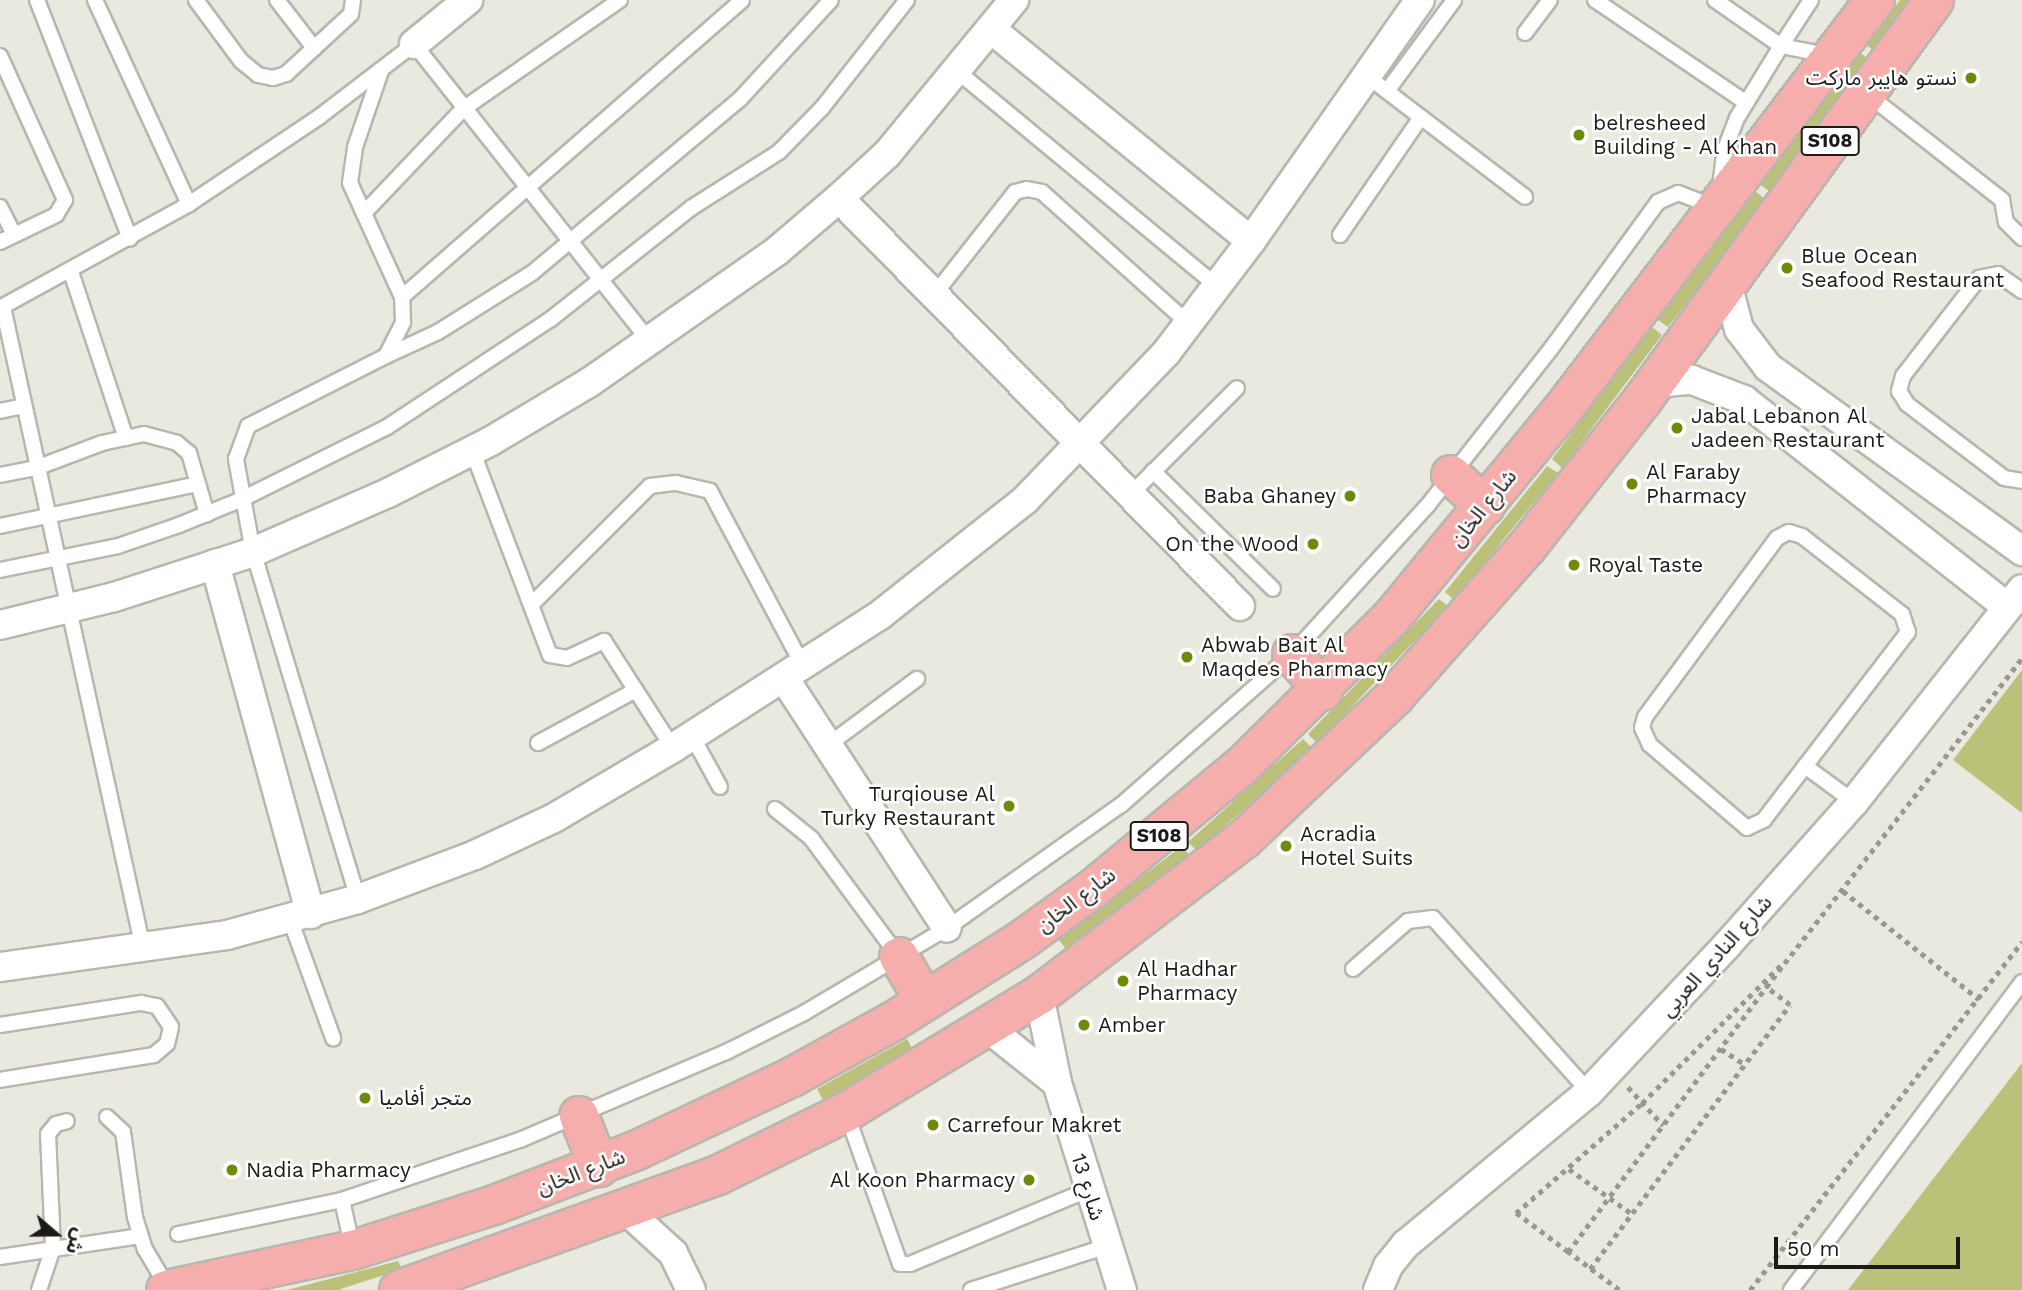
<!DOCTYPE html>
<meta charset="utf-8">
<style>
body{margin:0}
#map{position:relative;width:2022px;height:1290px;overflow:hidden;background:#eae9e0;font-family:"Work Sans","Noto Sans Arabic",sans-serif}
div>[style]{position:absolute}
[style*='--x']{left:calc(var(--x)*1px);top:calc(var(--y)*1px);width:calc(var(--w)*1px);rotate:calc(var(--a)*1deg)}
.green>*{inset:0;background:#bcc179}
.path>*{height:4.5px;margin-top:-2.25px;transform-origin:0;background:repeating-linear-gradient(90deg,#999891 0 5px,transparent 0 10px)}
.roads{filter:drop-shadow(2px 0 #b8b6ae) drop-shadow(-2px 0 #b8b6ae) drop-shadow(0 2px #b8b6ae) drop-shadow(0 -2px #b8b6ae)}
.lane>*{height:14px;margin:-7px;padding:0 7px;transform-origin:7px;border-radius:7px;background:#fff}
.street>*{height:28px;margin:-14px;padding:0 14px;transform-origin:14px;border-radius:14px;background:#fff}
.primary>*{height:38px;margin:-19px;padding:0 19px;transform-origin:19px;border-radius:19px;background:#f5aeac}
.dots>*{width:19px;height:19px;translate:-50% -50%;box-sizing:border-box;border:4px solid #fff;border-radius:50%}
span{translate:-50% -50%;white-space:nowrap;text-align:center;line-height:1.15;-webkit-text-stroke:5px #fff;paint-order:stroke}
.shield-label span{padding:2px 5px;background:#fff;border:2px solid;border-radius:5px;-webkit-text-stroke-width:0}
.shield-label{font-size:19px;color:#1b1a17;font-weight:700}
.poi-label{font-size:21px;color:#1b1a17}
.right{translate:-100% -50%;text-align:right}
.left{translate:0 -50%;text-align:left}
.street-label{font-size:21px;color:#1b1a17}
.north{position:absolute;left:21px;top:1199px;width:70px;height:70px;-webkit-text-stroke:5px #fff;paint-order:stroke;rotate:110deg;font-size:19px;font-weight:700;line-height:28px;text-align:center;color:#1b1a17}
.north::after{content:'';display:block;margin:auto;width:24px;height:32px;background:#1b1a17;clip-path:polygon(50% 0,100% 100%,50% 72%,0 100%)}
.scale{position:absolute;left:1774px;top:1237px;width:186px;height:32px;box-sizing:border-box;border:4px solid #1b1a17;border-top:0;padding-left:9px;font-size:21px;line-height:24px;white-space:nowrap;color:#1b1a17;-webkit-text-stroke:5px #fff;paint-order:stroke}
</style>
<div id="map">
<div class="green">
<div style="clip-path:polygon(1900px 0,1916px 0,1877px 53px,1866px 45px)"></div>
<div style="clip-path:polygon(1860px 53px,1871px 60px,1771px 193px,1760px 184px)"></div>
<div style="clip-path:polygon(1755px 191px,1765px 199px,1668px 327px,1658px 320px)"></div>
<div style="clip-path:polygon(1652px 327px,1662px 335px,1562px 468px,1552px 459px)"></div>
<div style="clip-path:polygon(1547px 466px,1558px 473px,1454px 600px,1445px 592px)"></div>
<div style="clip-path:polygon(1439px 599px,1448px 606px,1317px 743px,1308px 734px)"></div>
<div style="clip-path:polygon(2022px 670px,2022px 813px,1953px 760px)"></div>
<div style="clip-path:polygon(1303px 739px,1312px 748px,1197px 851px,1188px 842px)"></div>
<div style="clip-path:polygon(1182px 846px,1190px 856px,1066px 949px,1059px 940px)"></div>
<div style="clip-path:polygon(907px 1039px,913px 1050px,823px 1100px,817px 1089px)"></div>
<div style="clip-path:polygon(2022px 1063px,2022px 1290px,1848px 1290px)"></div>
<div style="clip-path:polygon(398px 1261px,402px 1269px,338px 1290px,287px 1290px)"></div>
</div>
<div class="path">
<div style="--x:1843;--y:891;--w:174;--a:38.5"></div>
<div style="--x:1721;--y:1049;--w:27;--a:33"></div>
<div style="--x:1628;--y:1087;--w:52;--a:47.4"></div>
<div style="--x:1569;--y:1169;--w:76;--a:35.4"></div>
<div style="--x:1568;--y:1252;--w:65;--a:-143.1"></div>
<div style="--x:1516;--y:1213;--w:167;--a:-41.1"></div>
<div style="--x:1642;--y:1103;--w:200;--a:-44.8"></div>
<div style="--x:1590;--y:1269;--w:331;--a:-52.9"></div>
<div style="--x:1790;--y:1005;--w:30;--a:-143"></div>
<div style="--x:1619;--y:1290;--w:64;--a:-143.3"></div>
<div style="--x:1568;--y:1252;--w:331;--a:-53.2"></div>
<div style="--x:1766;--y:987;--w:417;--a:-52.1"></div>
<div style="--x:1750;--y:1290;--w:442;--a:-52"></div>
</div>
<div class="roads">
<div class="lane">
<div style="--x:37;--y:0;--w:256;--a:68.7"></div>
<div style="--x:95;--y:0;--w:225;--a:65.3"></div>
<div style="--x:196;--y:0;--w:76;--a:53.6"></div>
<div style="--x:241;--y:61;--w:22;--a:39"></div>
<div style="--x:258;--y:75;--w:15;--a:11"></div>
<div style="--x:273;--y:78;--w:14;--a:-17"></div>
<div style="--x:286;--y:74;--w:88;--a:-42.7"></div>
<div style="--x:351;--y:14;--w:14;--a:-82"></div>
<div style="--x:277;--y:0;--w:61;--a:52.4"></div>
<div style="--x:1595;--y:0;--w:181;--a:34.2"></div>
<div style="--x:1715;--y:0;--w:80;--a:34.9"></div>
<div style="--x:1781;--y:46;--w:55;--a:-56.9"></div>
<div style="--x:1525;--y:33;--w:41;--a:-52.9"></div>
<div style="--x:0;--y:56;--w:158;--a:65.7"></div>
<div style="--x:65;--y:200;--w:17;--a:121"></div>
<div style="--x:56;--y:215;--w:62;--a:154.3"></div>
<div style="--x:957;--y:71;--w:339;--a:39.6"></div>
<div style="--x:1367;--y:76;--w:199;--a:37.4"></div>
<div style="--x:1387;--y:91;--w:113;--a:-53.6"></div>
<div style="--x:1867;--y:94;--w:172;--a:38.1"></div>
<div style="--x:2002;--y:200;--w:22;--a:80"></div>
<div style="--x:2006;--y:222;--w:23;--a:45"></div>
<div style="--x:1720;--y:187;--w:38;--a:-83"></div>
<div style="--x:1725;--y:149;--w:33;--a:-69"></div>
<div style="--x:1737;--y:118;--w:84;--a:-58.6"></div>
<div style="--x:1781;--y:46;--w:31;--a:11"></div>
<div style="--x:0;--y:207;--w:31;--a:63"></div>
<div style="--x:364;--y:213;--w:144;--a:-46.4"></div>
<div style="--x:463;--y:109;--w:191;--a:-34.8"></div>
<div style="--x:1340;--y:235;--w:143;--a:-55.5"></div>
<div style="--x:71;--y:272;--w:175;--a:71.7"></div>
<div style="--x:2022;--y:291;--w:29;--a:-145"></div>
<div style="--x:1998;--y:274;--w:19;--a:168"></div>
<div style="--x:1979;--y:278;--w:124;--a:127.8"></div>
<div style="--x:1903;--y:376;--w:16;--a:105"></div>
<div style="--x:1899;--y:391;--w:15;--a:58"></div>
<div style="--x:1907;--y:404;--w:122;--a:37.3"></div>
<div style="--x:2004;--y:478;--w:18;--a:9"></div>
<div style="--x:934;--y:295;--w:131;--a:-51.8"></div>
<div style="--x:1015;--y:192;--w:12;--a:-14"></div>
<div style="--x:1027;--y:189;--w:15;--a:11"></div>
<div style="--x:1042;--y:192;--w:198;--a:41.9"></div>
<div style="--x:402;--y:297;--w:451;--a:-41.1"></div>
<div style="--x:3;--y:307;--w:656;--a:77.68"></div>
<div style="--x:0;--y:308;--w:216;--a:-28.8"></div>
<div style="--x:189;--y:204;--w:156;--a:-33.8"></div>
<div style="--x:319;--y:117;--w:120;--a:-37.5"></div>
<div style="--x:414;--y:44;--w:380;--a:51.6"></div>
<div style="--x:386;--y:356;--w:57;--a:-24.8"></div>
<div style="--x:438;--y:332;--w:111;--a:-32.1"></div>
<div style="--x:532;--y:273;--w:271;--a:-39.9"></div>
<div style="--x:740;--y:99;--w:134;--a:-47.4"></div>
<div style="--x:0;--y:411;--w:24;--a:-12"></div>
<div style="--x:472;--y:450;--w:219;--a:69.2"></div>
<div style="--x:550;--y:655;--w:17;--a:10"></div>
<div style="--x:567;--y:658;--w:41;--a:-24.7"></div>
<div style="--x:604;--y:641;--w:127;--a:57.2"></div>
<div style="--x:1153;--y:471;--w:168;--a:44.5"></div>
<div style="--x:0;--y:475;--w:37;--a:-11"></div>
<div style="--x:36;--y:468;--w:71;--a:-20.7"></div>
<div style="--x:102;--y:443;--w:43;--a:-12.1"></div>
<div style="--x:144;--y:434;--w:34;--a:15"></div>
<div style="--x:177;--y:443;--w:16;--a:40"></div>
<div style="--x:189;--y:453;--w:64;--a:73.6"></div>
<div style="--x:1130;--y:495;--w:151;--a:-45"></div>
<div style="--x:0;--y:526;--w:202;--a:-12"></div>
<div style="--x:1789;--y:532;--w:14;--a:17"></div>
<div style="--x:1802;--y:536;--w:127;--a:38"></div>
<div style="--x:1902;--y:614;--w:19;--a:72"></div>
<div style="--x:1908;--y:632;--w:237;--a:127.5"></div>
<div style="--x:1764;--y:820;--w:19;--a:155"></div>
<div style="--x:1747;--y:828;--w:128;--a:-139.4"></div>
<div style="--x:1650;--y:745;--w:19;--a:-115"></div>
<div style="--x:1642;--y:728;--w:11;--a:-75"></div>
<div style="--x:1645;--y:717;--w:222;--a:-53.6"></div>
<div style="--x:1777;--y:538;--w:13;--a:-27"></div>
<div style="--x:0;--y:570;--w:120;--a:-11.5"></div>
<div style="--x:118;--y:546;--w:65;--a:-19"></div>
<div style="--x:179;--y:525;--w:66;--a:-22.3"></div>
<div style="--x:240;--y:500;--w:164;--a:-26.4"></div>
<div style="--x:387;--y:427;--w:196;--a:-33.4"></div>
<div style="--x:551;--y:319;--w:179;--a:-38.4"></div>
<div style="--x:691;--y:208;--w:104;--a:-32.5"></div>
<div style="--x:779;--y:152;--w:62;--a:-45.7"></div>
<div style="--x:822;--y:108;--w:137;--a:-51.8"></div>
<div style="--x:531;--y:605;--w:168;--a:-45"></div>
<div style="--x:650;--y:486;--w:26;--a:-7"></div>
<div style="--x:676;--y:483;--w:35;--a:13"></div>
<div style="--x:710;--y:491;--w:198;--a:62"></div>
<div style="--x:692;--y:736;--w:58;--a:61.2"></div>
<div style="--x:538;--y:743;--w:111;--a:-28.4"></div>
<div style="--x:828;--y:745;--w:111;--a:-36.6"></div>
<div style="--x:1805;--y:766;--w:61;--a:36.3"></div>
<div style="--x:775;--y:809;--w:46;--a:38.9"></div>
<div style="--x:811;--y:838;--w:148;--a:53.5"></div>
<div style="--x:358;--y:899;--w:363;--a:-106.8"></div>
<div style="--x:253;--y:552;--w:95;--a:-100.4"></div>
<div style="--x:236;--y:459;--w:35;--a:-70"></div>
<div style="--x:248;--y:426;--w:155;--a:-26.9"></div>
<div style="--x:386;--y:356;--w:38;--a:-63"></div>
<div style="--x:403;--y:322;--w:25;--a:-92"></div>
<div style="--x:402;--y:297;--w:125;--a:-114.5"></div>
<div style="--x:350;--y:183;--w:36;--a:-82"></div>
<div style="--x:355;--y:147;--w:80;--a:-71.1"></div>
<div style="--x:290;--y:919;--w:127;--a:70.1"></div>
<div style="--x:1353;--y:969;--w:73;--a:-41.1"></div>
<div style="--x:1408;--y:921;--w:25;--a:-7"></div>
<div style="--x:1433;--y:918;--w:234;--a:48.1"></div>
<div style="--x:0;--y:1025;--w:143;--a:-8.9"></div>
<div style="--x:141;--y:1003;--w:16;--a:11"></div>
<div style="--x:157;--y:1006;--w:25;--a:56"></div>
<div style="--x:171;--y:1027;--w:17;--a:103"></div>
<div style="--x:167;--y:1044;--w:17;--a:140"></div>
<div style="--x:154;--y:1055;--w:156;--a:170.8"></div>
<div style="--x:847;--y:1115;--w:158;--a:70.4"></div>
<div style="--x:900;--y:1264;--w:10;--a:0"></div>
<div style="--x:910;--y:1264;--w:193;--a:-22.6"></div>
<div style="--x:107;--y:1117;--w:22;--a:43"></div>
<div style="--x:123;--y:1132;--w:86;--a:82"></div>
<div style="--x:135;--y:1217;--w:34;--a:73"></div>
<div style="--x:145;--y:1249;--w:45;--a:59.5"></div>
<div style="--x:342;--y:1200;--w:51;--a:77.6"></div>
<div style="--x:178;--y:1234;--w:167;--a:-11.7"></div>
<div style="--x:342;--y:1200;--w:190;--a:-18.7"></div>
<div style="--x:522;--y:1139;--w:222;--a:-23.1"></div>
<div style="--x:726;--y:1052;--w:87;--a:-26.6"></div>
<div style="--x:804;--y:1013;--w:166;--a:-30.7"></div>
<div style="--x:947;--y:928;--w:213;--a:-35.3"></div>
<div style="--x:1121;--y:805;--w:228;--a:-41.4"></div>
<div style="--x:1292;--y:654;--w:202;--a:-47.6"></div>
<div style="--x:1428;--y:505;--w:202;--a:-51.8"></div>
<div style="--x:1553;--y:346;--w:178;--a:-53.9"></div>
<div style="--x:1658;--y:202;--w:22;--a:-24"></div>
<div style="--x:1678;--y:193;--w:39;--a:21"></div>
<div style="--x:0;--y:1257;--w:142;--a:-8.5"></div>
<div style="--x:39;--y:1290;--w:44;--a:-71.6"></div>
<div style="--x:53;--y:1248;--w:114;--a:-92.5"></div>
<div style="--x:48;--y:1134;--w:13;--a:-51"></div>
<div style="--x:56;--y:1124;--w:11;--a:-15"></div>
<div style="--x:971;--y:1290;--w:143;--a:-17.9"></div>
<div style="--x:1791;--y:1290;--w:385;--a:-53.1"></div>
</div>
<div class="street">
<div style="--x:991;--y:29;--w:335;--a:39.2"></div>
<div style="--x:414;--y:44;--w:70;--a:-39.2"></div>
<div style="--x:839;--y:198;--w:572;--a:45.5"></div>
<div style="--x:1727;--y:283;--w:48;--a:75.4"></div>
<div style="--x:1739;--y:329;--w:48;--a:52.7"></div>
<div style="--x:1768;--y:367;--w:314;--a:35.9"></div>
<div style="--x:1654;--y:383;--w:38;--a:-5"></div>
<div style="--x:1692;--y:380;--w:56;--a:21"></div>
<div style="--x:1744;--y:400;--w:335;--a:38.2"></div>
<div style="--x:215;--y:564;--w:363;--a:74.7"></div>
<div style="--x:0;--y:625;--w:117;--a:-13.8"></div>
<div style="--x:114;--y:597;--w:146;--a:-17.9"></div>
<div style="--x:253;--y:552;--w:147;--a:-23.6"></div>
<div style="--x:388;--y:493;--w:115;--a:-26.8"></div>
<div style="--x:491;--y:441;--w:115;--a:-30.8"></div>
<div style="--x:590;--y:382;--w:228;--a:-35"></div>
<div style="--x:777;--y:251;--w:82;--a:-40.5"></div>
<div style="--x:839;--y:198;--w:65;--a:-42.5"></div>
<div style="--x:887;--y:154;--w:200;--a:-50.5"></div>
<div style="--x:784;--y:678;--w:298;--a:56.9"></div>
<div style="--x:0;--y:967;--w:229;--a:-8"></div>
<div style="--x:227;--y:935;--w:136;--a:-15.4"></div>
<div style="--x:358;--y:899;--w:125;--a:-20.6"></div>
<div style="--x:475;--y:855;--w:87;--a:-25.1"></div>
<div style="--x:554;--y:818;--w:138;--a:-30.5"></div>
<div style="--x:673;--y:748;--w:246;--a:-32.7"></div>
<div style="--x:880;--y:615;--w:185;--a:-38.4"></div>
<div style="--x:1025;--y:500;--w:204;--a:-46.2"></div>
<div style="--x:1166;--y:353;--w:141;--a:-52.8"></div>
<div style="--x:1251;--y:241;--w:294;--a:-55"></div>
<div style="--x:1039;--y:995;--w:90;--a:78.4"></div>
<div style="--x:1057;--y:1083;--w:217;--a:72.6"></div>
<div style="--x:988;--y:1028;--w:88;--a:38.6"></div>
<div style="--x:626;--y:1210;--w:64;--a:42.5"></div>
<div style="--x:673;--y:1253;--w:41;--a:64.1"></div>
<div style="--x:1378;--y:1290;--w:26;--a:-67"></div>
<div style="--x:1388;--y:1266;--w:28;--a:-51"></div>
<div style="--x:1406;--y:1244;--w:238;--a:-39.7"></div>
<div style="--x:1589;--y:1092;--w:202;--a:-46.8"></div>
<div style="--x:1727;--y:945;--w:191;--a:-48.4"></div>
<div style="--x:1854;--y:802;--w:271;--a:-51.7"></div>
</div>
<div class="primary">
<div style="--x:1451;--y:475;--w:46;--a:42.4"></div>
<div style="--x:1292;--y:654;--w:48;--a:49.3"></div>
<div style="--x:899;--y:957;--w:51;--a:59.4"></div>
<div style="--x:579;--y:1116;--w:55;--a:68.6"></div>
<div style="--x:166;--y:1290;--w:191;--a:-12.1"></div>
<div style="--x:353;--y:1250;--w:148;--a:-17.7"></div>
<div style="--x:494;--y:1205;--w:153;--a:-21"></div>
<div style="--x:637;--y:1150;--w:174;--a:-25.2"></div>
<div style="--x:794;--y:1076;--w:112;--a:-28.9"></div>
<div style="--x:892;--y:1022;--w:154;--a:-32.2"></div>
<div style="--x:1022;--y:940;--w:89;--a:-35.8"></div>
<div style="--x:1094;--y:888;--w:195;--a:-39.6"></div>
<div style="--x:1244;--y:764;--w:209;--a:-44.8"></div>
<div style="--x:1392;--y:617;--w:274;--a:-50.6"></div>
<div style="--x:1566;--y:405;--w:509;--a:-52.66"></div>
<div style="--x:399;--y:1290;--w:337;--a:-19.8"></div>
<div style="--x:716;--y:1176;--w:145;--a:-26.2"></div>
<div style="--x:846;--y:1112;--w:226;--a:-31.2"></div>
<div style="--x:1039;--y:995;--w:258;--a:-37.3"></div>
<div style="--x:1244;--y:839;--w:208;--a:-43.4"></div>
<div style="--x:1395;--y:696;--w:198;--a:-48.5"></div>
<div style="--x:1526;--y:548;--w:191;--a:-51.8"></div>
<div style="--x:1644;--y:398;--w:492;--a:-53.9"></div>
</div>
</div>
<div class="dots">
<div style="left:1971px;top:78px;background:#6d8b0a"></div>
<div style="left:1579px;top:135px;background:#6d8b0a"></div>
<div style="left:1787px;top:268px;background:#6d8b0a"></div>
<div style="left:1677px;top:428px;background:#6d8b0a"></div>
<div style="left:1632px;top:484px;background:#6d8b0a"></div>
<div style="left:1350px;top:496px;background:#6d8b0a"></div>
<div style="left:1313px;top:544px;background:#6d8b0a"></div>
<div style="left:1574px;top:565px;background:#6d8b0a"></div>
<div style="left:1187px;top:657px;background:#6d8b0a"></div>
<div style="left:1009px;top:806px;background:#6d8b0a"></div>
<div style="left:1286px;top:846px;background:#6d8b0a"></div>
<div style="left:1123px;top:981px;background:#6d8b0a"></div>
<div style="left:1084px;top:1025px;background:#6d8b0a"></div>
<div style="left:365px;top:1098px;background:#6d8b0a"></div>
<div style="left:933px;top:1125px;background:#6d8b0a"></div>
<div style="left:232px;top:1170px;background:#6d8b0a"></div>
<div style="left:1029px;top:1180px;background:#6d8b0a"></div>
</div>
<div class="shield-label">
<span style="left:1830px;top:141px">S108</span>
<span style="left:1159px;top:836px">S108</span>
</div>
<div class="poi-label">
<span class="right" style="left:1957px;top:78px">نستو هايبر ماركت</span>
<span class="left" style="left:1593px;top:135px">belresheed<br>Building - Al Khan</span>
<span class="left" style="left:1801px;top:268px">Blue Ocean<br>Seafood Restaurant</span>
<span class="left" style="left:1691px;top:428px">Jabal Lebanon Al<br>Jadeen Restaurant</span>
<span class="left" style="left:1646px;top:484px">Al Faraby<br>Pharmacy</span>
<span class="right" style="left:1336px;top:496px">Baba Ghaney</span>
<span class="right" style="left:1299px;top:544px">On the Wood</span>
<span class="left" style="left:1588px;top:565px">Royal Taste</span>
<span class="left" style="left:1201px;top:657px">Abwab Bait Al<br>Maqdes Pharmacy</span>
<span class="right" style="left:995px;top:806px">Turqiouse Al<br>Turky Restaurant</span>
<span class="left" style="left:1300px;top:846px">Acradia<br>Hotel Suits</span>
<span class="left" style="left:1137px;top:981px">Al Hadhar<br>Pharmacy</span>
<span class="left" style="left:1098px;top:1025px">Amber</span>
<span class="left" style="left:379px;top:1098px">متجر أفاميا</span>
<span class="left" style="left:947px;top:1125px">Carrefour Makret</span>
<span class="left" style="left:246px;top:1170px">Nadia Pharmacy</span>
<span class="right" style="left:1015px;top:1180px">Al Koon Pharmacy</span>
</div>
<div class="street-label">
<span style="left:1483px;top:508px;rotate:-51deg">شارع الخان</span>
<span style="left:1076px;top:900px;rotate:-37deg">شارع الخان</span>
<span style="left:1716px;top:956px;rotate:-48deg">شارع النادي العربي</span>
<span style="left:581px;top:1172px;rotate:-21deg">شارع الخان</span>
<span style="left:1088px;top:1187px;rotate:73deg">شارع 13</span>
</div>
<div class="north">ش</div>
<div class="scale">50 m</div>
</div>
